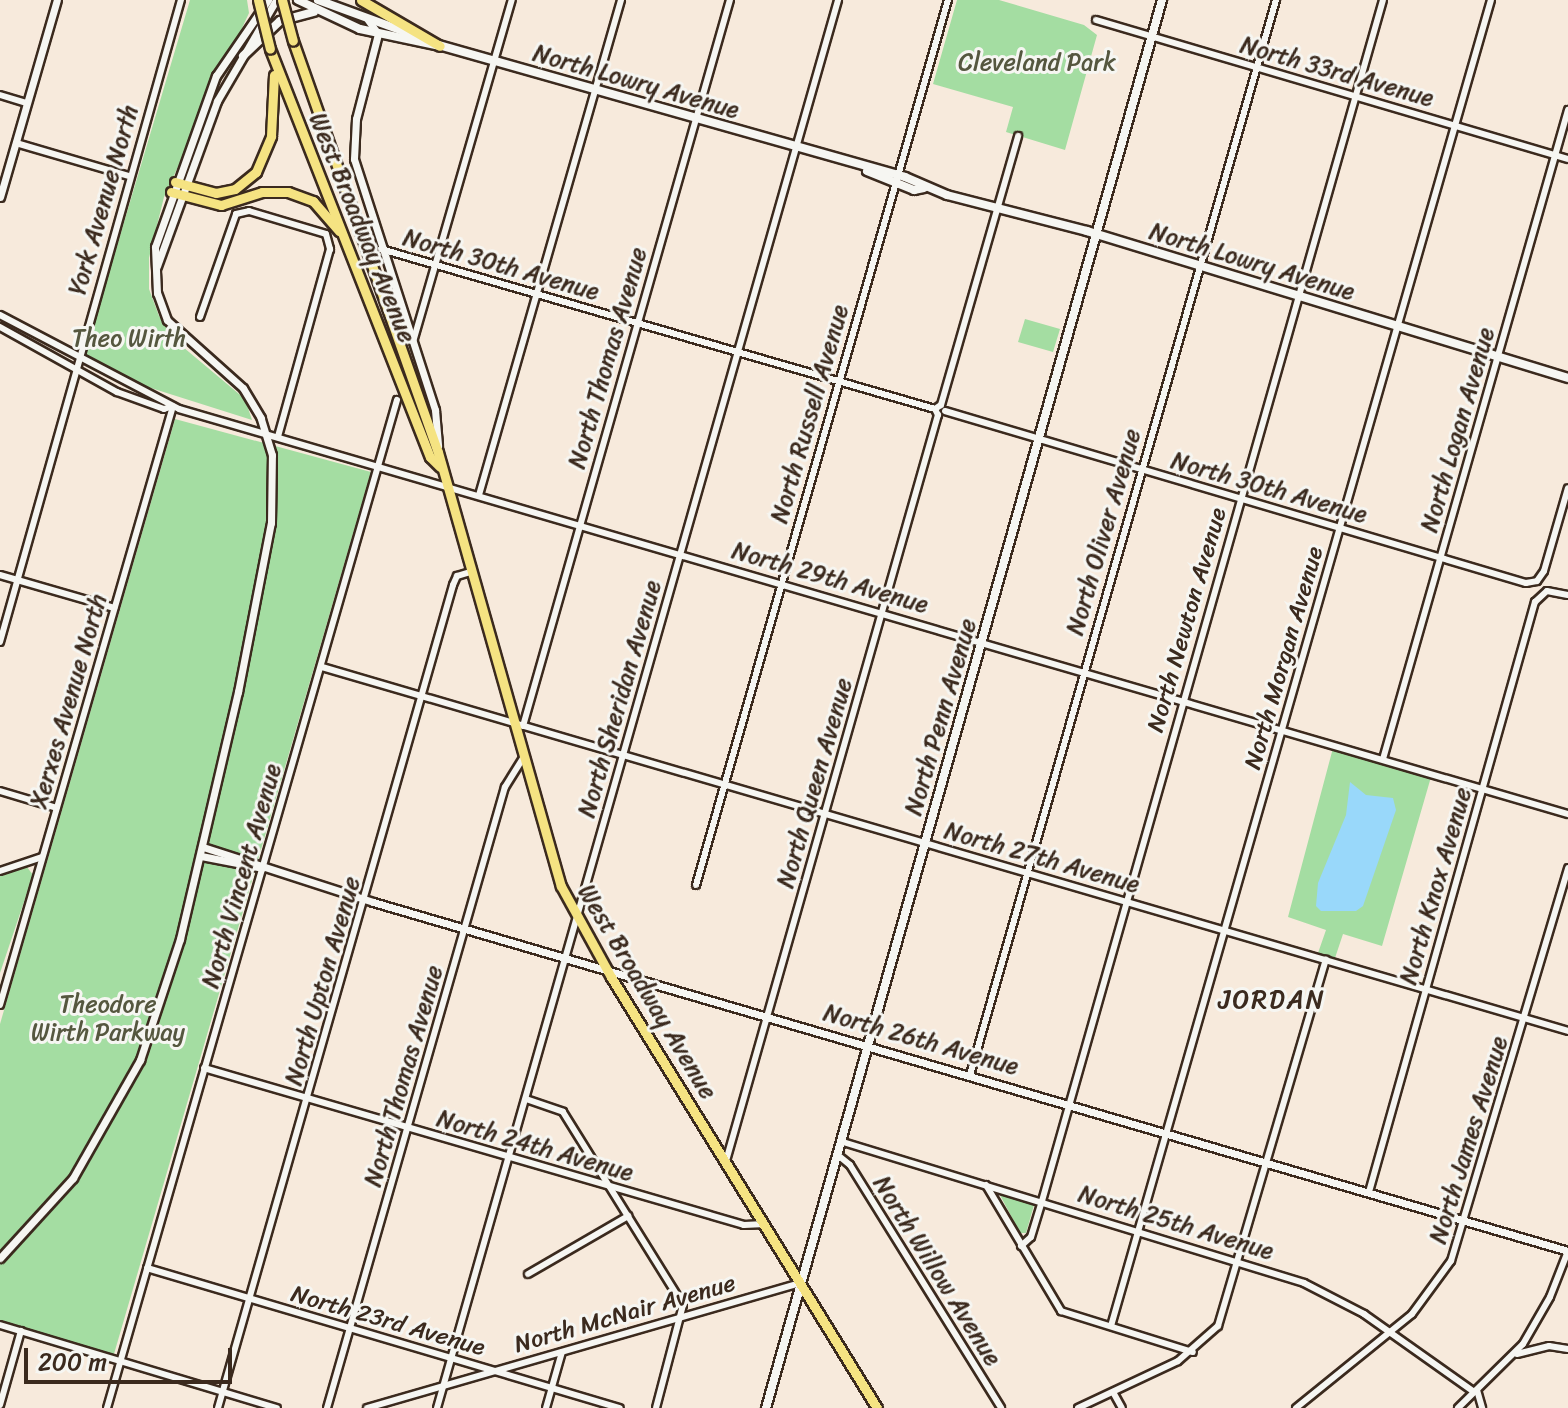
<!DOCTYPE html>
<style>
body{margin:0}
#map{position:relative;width:1568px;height:1408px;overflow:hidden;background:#f7eadc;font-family:Sriracha,sans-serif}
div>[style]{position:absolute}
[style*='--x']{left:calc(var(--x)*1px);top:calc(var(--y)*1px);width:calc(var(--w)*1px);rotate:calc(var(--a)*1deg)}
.green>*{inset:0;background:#a4dda2}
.water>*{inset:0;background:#99d8fa}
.roads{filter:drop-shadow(2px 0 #3b2a1e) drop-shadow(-2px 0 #3b2a1e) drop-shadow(0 2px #3b2a1e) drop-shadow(0 -2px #3b2a1e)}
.minor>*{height:6px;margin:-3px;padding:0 3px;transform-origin:3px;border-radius:3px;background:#f6f6f2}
.tertiary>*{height:7px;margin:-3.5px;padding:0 3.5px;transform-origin:3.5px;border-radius:3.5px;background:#f6f6f2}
.secondary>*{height:8px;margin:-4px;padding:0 4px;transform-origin:4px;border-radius:4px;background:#f6f6f2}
.primary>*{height:9px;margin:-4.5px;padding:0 4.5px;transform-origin:4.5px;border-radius:4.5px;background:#f5e382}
.bridges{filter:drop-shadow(2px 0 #3b2a1e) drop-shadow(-2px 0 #3b2a1e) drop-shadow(0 2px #3b2a1e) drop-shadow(0 -2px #3b2a1e)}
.primary-bridge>*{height:9px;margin:-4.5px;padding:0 4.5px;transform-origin:4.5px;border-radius:4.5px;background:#f5e382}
span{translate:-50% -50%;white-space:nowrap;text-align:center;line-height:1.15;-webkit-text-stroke:6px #f6f6f2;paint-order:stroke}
.park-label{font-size:24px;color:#55573f}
.street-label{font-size:24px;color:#3b2a1e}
.neighbourhood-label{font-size:26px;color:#3b2a1e;letter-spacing:2px}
.scale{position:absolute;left:24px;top:1348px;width:208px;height:36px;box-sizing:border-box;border:4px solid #3b2a1e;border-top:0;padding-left:10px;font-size:24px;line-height:28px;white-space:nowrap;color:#3b2a1e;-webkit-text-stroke:6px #f6f6f2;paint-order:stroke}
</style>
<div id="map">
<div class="green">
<div style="clip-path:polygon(190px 0,247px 0,249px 13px,164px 197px,149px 258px,149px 289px,159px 316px,183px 347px,245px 399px,252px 420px,132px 382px,84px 357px)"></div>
<div style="clip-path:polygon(957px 0,999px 0,1084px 25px,1097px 35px,1065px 150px,1006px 132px,1013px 107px,933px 84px)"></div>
<div style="clip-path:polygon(1025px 319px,1060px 329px,1053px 352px,1018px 342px)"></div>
<div style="clip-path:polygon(175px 419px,371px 472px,114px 1354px,0 1321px,0 1024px)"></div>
<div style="clip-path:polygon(1333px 748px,1431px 777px,1382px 946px,1343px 934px,1335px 958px,1318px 953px,1326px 930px,1288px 917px)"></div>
<div style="clip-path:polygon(27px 867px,33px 875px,0 973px,0 875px)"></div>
<div style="clip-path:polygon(1000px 1195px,1034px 1205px,1026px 1233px,1020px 1233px)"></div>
</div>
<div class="water">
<div style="clip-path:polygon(1350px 782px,1366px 795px,1393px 798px,1396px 810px,1363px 906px,1356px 911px,1321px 911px,1316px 906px,1318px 883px,1346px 815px)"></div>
</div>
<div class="roads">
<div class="minor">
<div style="--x:1096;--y:20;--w:492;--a:16.4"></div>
<div style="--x:0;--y:95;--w:28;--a:17"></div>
<div style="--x:16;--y:143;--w:118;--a:16.3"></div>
<div style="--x:381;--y:249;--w:577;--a:16.11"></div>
<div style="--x:0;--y:315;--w:202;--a:27.7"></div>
<div style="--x:179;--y:409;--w:1447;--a:16.26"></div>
<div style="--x:200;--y:317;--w:109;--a:-70.7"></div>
<div style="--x:236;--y:214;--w:13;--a:-13"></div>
<div style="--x:249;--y:211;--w:80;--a:16.6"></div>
<div style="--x:326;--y:234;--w:16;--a:75"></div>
<div style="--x:330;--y:249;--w:195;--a:105.5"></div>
<div style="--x:0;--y:327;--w:134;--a:29.1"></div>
<div style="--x:117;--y:392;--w:50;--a:19.9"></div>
<div style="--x:164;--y:409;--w:9;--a:-18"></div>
<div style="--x:413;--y:342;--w:356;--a:-73.9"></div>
<div style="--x:945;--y:411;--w:606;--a:16.49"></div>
<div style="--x:1526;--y:583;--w:11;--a:-10"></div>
<div style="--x:1537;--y:581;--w:12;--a:-55"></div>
<div style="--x:1544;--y:571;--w:86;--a:-73.9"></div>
<div style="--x:479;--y:495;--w:515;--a:-73.99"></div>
<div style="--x:0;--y:575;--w:119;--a:16.1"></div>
<div style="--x:0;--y:642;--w:667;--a:-74.26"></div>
<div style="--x:322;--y:667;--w:1298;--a:16.28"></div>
<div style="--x:523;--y:726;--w:755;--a:-74.09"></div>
<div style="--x:1383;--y:759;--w:675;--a:-74.09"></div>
<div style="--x:0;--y:791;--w:59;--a:16.6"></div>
<div style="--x:0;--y:871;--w:44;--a:-18.4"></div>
<div style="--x:696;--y:885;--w:920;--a:-74.11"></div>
<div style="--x:0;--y:1005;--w:623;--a:-73.89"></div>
<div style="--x:204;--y:1068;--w:562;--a:16.21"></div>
<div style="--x:744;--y:1225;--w:21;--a:-3"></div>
<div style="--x:970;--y:1075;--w:1118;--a:-74.11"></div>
<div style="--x:526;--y:1099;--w:39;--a:19"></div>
<div style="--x:563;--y:1112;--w:227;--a:58.1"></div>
<div style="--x:683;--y:1305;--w:106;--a:104.7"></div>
<div style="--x:843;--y:1142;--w:482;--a:17"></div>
<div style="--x:1304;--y:1283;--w:68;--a:27.3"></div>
<div style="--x:1364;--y:1314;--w:135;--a:35.3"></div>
<div style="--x:839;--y:1156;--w:14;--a:39"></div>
<div style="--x:850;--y:1165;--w:286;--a:58.1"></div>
<div style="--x:726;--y:1161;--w:776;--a:-74.14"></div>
<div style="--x:938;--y:415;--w:7;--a:-117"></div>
<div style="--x:935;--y:409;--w:7;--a:-34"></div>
<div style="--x:941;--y:405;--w:280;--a:-74"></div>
<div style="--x:986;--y:1185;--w:147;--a:59.2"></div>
<div style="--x:1061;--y:1311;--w:138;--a:17.3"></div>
<div style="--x:1369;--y:1192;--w:613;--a:-74.29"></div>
<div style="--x:1535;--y:602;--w:16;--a:-43"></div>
<div style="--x:1547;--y:591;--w:21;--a:11"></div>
<div style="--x:1021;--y:1246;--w:13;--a:-42"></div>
<div style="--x:1031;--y:1237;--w:38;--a:-73"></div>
<div style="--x:1042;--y:1201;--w:1248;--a:-74.15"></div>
<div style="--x:147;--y:1268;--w:493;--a:16.5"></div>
<div style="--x:528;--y:1274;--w:116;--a:-30.1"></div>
<div style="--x:0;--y:1325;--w:289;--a:16.7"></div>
<div style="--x:1111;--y:1326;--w:1379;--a:-74.01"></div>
<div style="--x:1517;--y:1354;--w:33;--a:-14"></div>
<div style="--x:1549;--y:1346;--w:19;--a:9"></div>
<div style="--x:1477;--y:1390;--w:19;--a:74"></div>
<div style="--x:1113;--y:1392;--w:18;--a:61"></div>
<div style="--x:0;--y:1405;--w:77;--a:-74.2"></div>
<div style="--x:107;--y:1408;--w:1049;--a:-73.95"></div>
<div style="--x:218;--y:1408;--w:856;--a:-74.06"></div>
<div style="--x:453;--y:585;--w:10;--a:-66"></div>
<div style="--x:457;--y:576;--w:14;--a:-17"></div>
<div style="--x:327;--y:1408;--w:646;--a:-74.01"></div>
<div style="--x:505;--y:787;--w:34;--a:-58"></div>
<div style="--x:367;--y:1408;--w:452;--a:-16.1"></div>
<div style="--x:437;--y:1408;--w:1464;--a:-74.1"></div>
<div style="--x:546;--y:1408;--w:58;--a:-74.1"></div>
<div style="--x:1078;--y:1408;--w:110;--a:-25.2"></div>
<div style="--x:1178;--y:1361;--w:53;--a:-41.2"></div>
<div style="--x:1218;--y:1326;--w:382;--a:-73.6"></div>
<div style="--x:1296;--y:1408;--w:149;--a:-39"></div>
<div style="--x:1412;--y:1314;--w:66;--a:-53.7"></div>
<div style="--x:1451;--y:1261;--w:410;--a:-73.4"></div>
<div style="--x:1458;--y:1408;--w:91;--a:-44.6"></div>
<div style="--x:1523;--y:1344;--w:54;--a:-60.1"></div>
<div style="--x:1550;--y:1297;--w:49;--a:-68.6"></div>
</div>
<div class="tertiary">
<div style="--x:368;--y:20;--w:17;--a:54"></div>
<div style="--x:378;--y:34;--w:88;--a:104.5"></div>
<div style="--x:356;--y:119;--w:40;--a:92.9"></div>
<div style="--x:354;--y:159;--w:264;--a:72.1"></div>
<div style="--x:435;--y:410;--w:36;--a:85"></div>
<div style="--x:0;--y:197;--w:205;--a:-73.9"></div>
<div style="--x:157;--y:266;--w:176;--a:-70"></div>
<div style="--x:217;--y:101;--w:117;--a:-59.7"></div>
<div style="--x:203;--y:847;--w:179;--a:17.9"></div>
<div style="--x:373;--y:902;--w:1245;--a:16.28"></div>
<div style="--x:201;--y:856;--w:62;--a:11.1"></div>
<div style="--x:0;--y:1258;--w:108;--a:-47.6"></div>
<div style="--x:73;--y:1178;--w:136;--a:-60.4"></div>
<div style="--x:140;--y:1060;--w:127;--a:-71.7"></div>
<div style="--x:180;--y:939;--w:254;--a:-76.8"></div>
<div style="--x:238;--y:692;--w:172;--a:-79"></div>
<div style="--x:271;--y:523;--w:68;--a:-89.2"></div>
<div style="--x:272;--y:455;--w:39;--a:-107"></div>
<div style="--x:261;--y:418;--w:35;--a:-121"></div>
<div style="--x:243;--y:388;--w:102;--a:-138.2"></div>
<div style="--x:167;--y:320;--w:29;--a:-110"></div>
<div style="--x:157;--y:293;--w:46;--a:-92.5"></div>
<div style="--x:155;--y:247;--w:182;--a:-70.4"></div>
<div style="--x:216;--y:76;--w:92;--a:-55.6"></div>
</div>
<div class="secondary">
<div style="--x:298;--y:0;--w:68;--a:25.1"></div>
<div style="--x:360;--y:29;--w:82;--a:12"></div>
<div style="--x:318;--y:0;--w:108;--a:20.1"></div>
<div style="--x:435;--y:44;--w:488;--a:15.8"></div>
<div style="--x:905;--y:177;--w:46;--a:23.2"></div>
<div style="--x:947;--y:195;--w:145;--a:14.4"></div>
<div style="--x:1087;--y:231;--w:503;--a:16.99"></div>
<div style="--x:243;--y:56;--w:51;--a:-43.4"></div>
<div style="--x:280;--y:21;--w:35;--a:-15"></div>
<div style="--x:867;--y:171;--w:51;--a:22"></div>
<div style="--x:914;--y:190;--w:10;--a:-11"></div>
<div style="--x:766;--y:1408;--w:1463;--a:-74.29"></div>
</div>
<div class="primary">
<div style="--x:361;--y:0;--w:91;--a:30.2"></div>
<div style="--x:293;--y:41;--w:436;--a:70.6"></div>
<div style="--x:438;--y:452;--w:451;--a:74.2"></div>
<div style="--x:561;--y:886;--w:104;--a:61.2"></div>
<div style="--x:611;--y:977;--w:506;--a:58.32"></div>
<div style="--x:270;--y:49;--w:438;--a:68.6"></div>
<div style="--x:430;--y:457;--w:14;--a:45"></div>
<div style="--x:175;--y:182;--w:42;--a:15"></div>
<div style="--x:216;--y:193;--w:19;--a:-12"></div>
<div style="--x:235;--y:189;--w:27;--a:-39"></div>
<div style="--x:256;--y:172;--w:39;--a:-67"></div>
<div style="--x:271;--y:136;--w:61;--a:-87.2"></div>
<div style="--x:171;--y:192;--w:52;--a:14.6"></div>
<div style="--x:221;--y:205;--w:43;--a:-17.6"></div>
<div style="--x:262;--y:192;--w:26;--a:0"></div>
<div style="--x:288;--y:192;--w:27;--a:20"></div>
<div style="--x:313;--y:201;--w:40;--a:49"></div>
</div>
</div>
<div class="bridges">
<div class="primary-bridge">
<div style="--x:258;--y:0;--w:50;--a:76.2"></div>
<div style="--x:282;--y:0;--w:42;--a:75"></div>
</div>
</div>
<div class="park-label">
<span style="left:1037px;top:63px">Cleveland Park</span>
<span style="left:129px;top:339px">Theo Wirth</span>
<span style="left:108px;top:1019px">Theodore<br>Wirth Parkway</span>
</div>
<div class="street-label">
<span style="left:1337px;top:72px;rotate:16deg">North 33rd Avenue</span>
<span style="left:636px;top:82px;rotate:16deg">North Lowry Avenue</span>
<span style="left:104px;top:200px;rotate:-74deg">York Avenue North</span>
<span style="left:362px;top:228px;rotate:68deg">West Broadway Avenue</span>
<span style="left:1252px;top:262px;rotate:17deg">North Lowry Avenue</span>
<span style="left:501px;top:265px;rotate:16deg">North 30th Avenue</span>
<span style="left:608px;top:358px;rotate:-74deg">North Thomas Avenue</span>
<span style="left:810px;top:414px;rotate:-74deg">North Russell Avenue</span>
<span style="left:1458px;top:430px;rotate:-74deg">North Logan Avenue</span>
<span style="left:1269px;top:488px;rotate:16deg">North 30th Avenue</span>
<span style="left:1104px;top:532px;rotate:-74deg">North Oliver Avenue</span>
<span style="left:830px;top:578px;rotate:16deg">North 29th Avenue</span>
<span style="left:1187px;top:620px;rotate:-74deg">North Newton Avenue</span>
<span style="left:1284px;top:658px;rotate:-74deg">North Morgan Avenue</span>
<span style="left:620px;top:699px;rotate:-74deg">North Sheridan Avenue</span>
<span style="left:69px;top:701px;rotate:-74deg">Xerxes Avenue North</span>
<span style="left:941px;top:717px;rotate:-74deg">North Penn Avenue</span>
<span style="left:815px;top:783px;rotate:-74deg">North Queen Avenue</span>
<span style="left:1042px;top:858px;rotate:16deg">North 27th Avenue</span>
<span style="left:242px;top:876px;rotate:-74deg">North Vincent Avenue</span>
<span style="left:1436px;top:886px;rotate:-74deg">North Knox Avenue</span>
<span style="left:323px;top:981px;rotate:-74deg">North Upton Avenue</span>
<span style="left:647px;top:992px;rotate:59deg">West Broadway Avenue</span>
<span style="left:921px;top:1040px;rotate:16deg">North 26th Avenue</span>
<span style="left:404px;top:1076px;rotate:-74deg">North Thomas Avenue</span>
<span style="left:1469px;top:1140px;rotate:-73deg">North James Avenue</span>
<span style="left:535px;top:1146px;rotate:16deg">North 24th Avenue</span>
<span style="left:1176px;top:1223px;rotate:17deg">North 25th Avenue</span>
<span style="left:937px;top:1271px;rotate:58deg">North Willow Avenue</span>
<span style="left:625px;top:1314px;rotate:-16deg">North McNair Avenue</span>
<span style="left:388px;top:1321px;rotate:16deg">North 23rd Avenue</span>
</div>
<div class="neighbourhood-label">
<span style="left:1272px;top:1000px">JORDAN</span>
</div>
<div class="scale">200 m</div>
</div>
